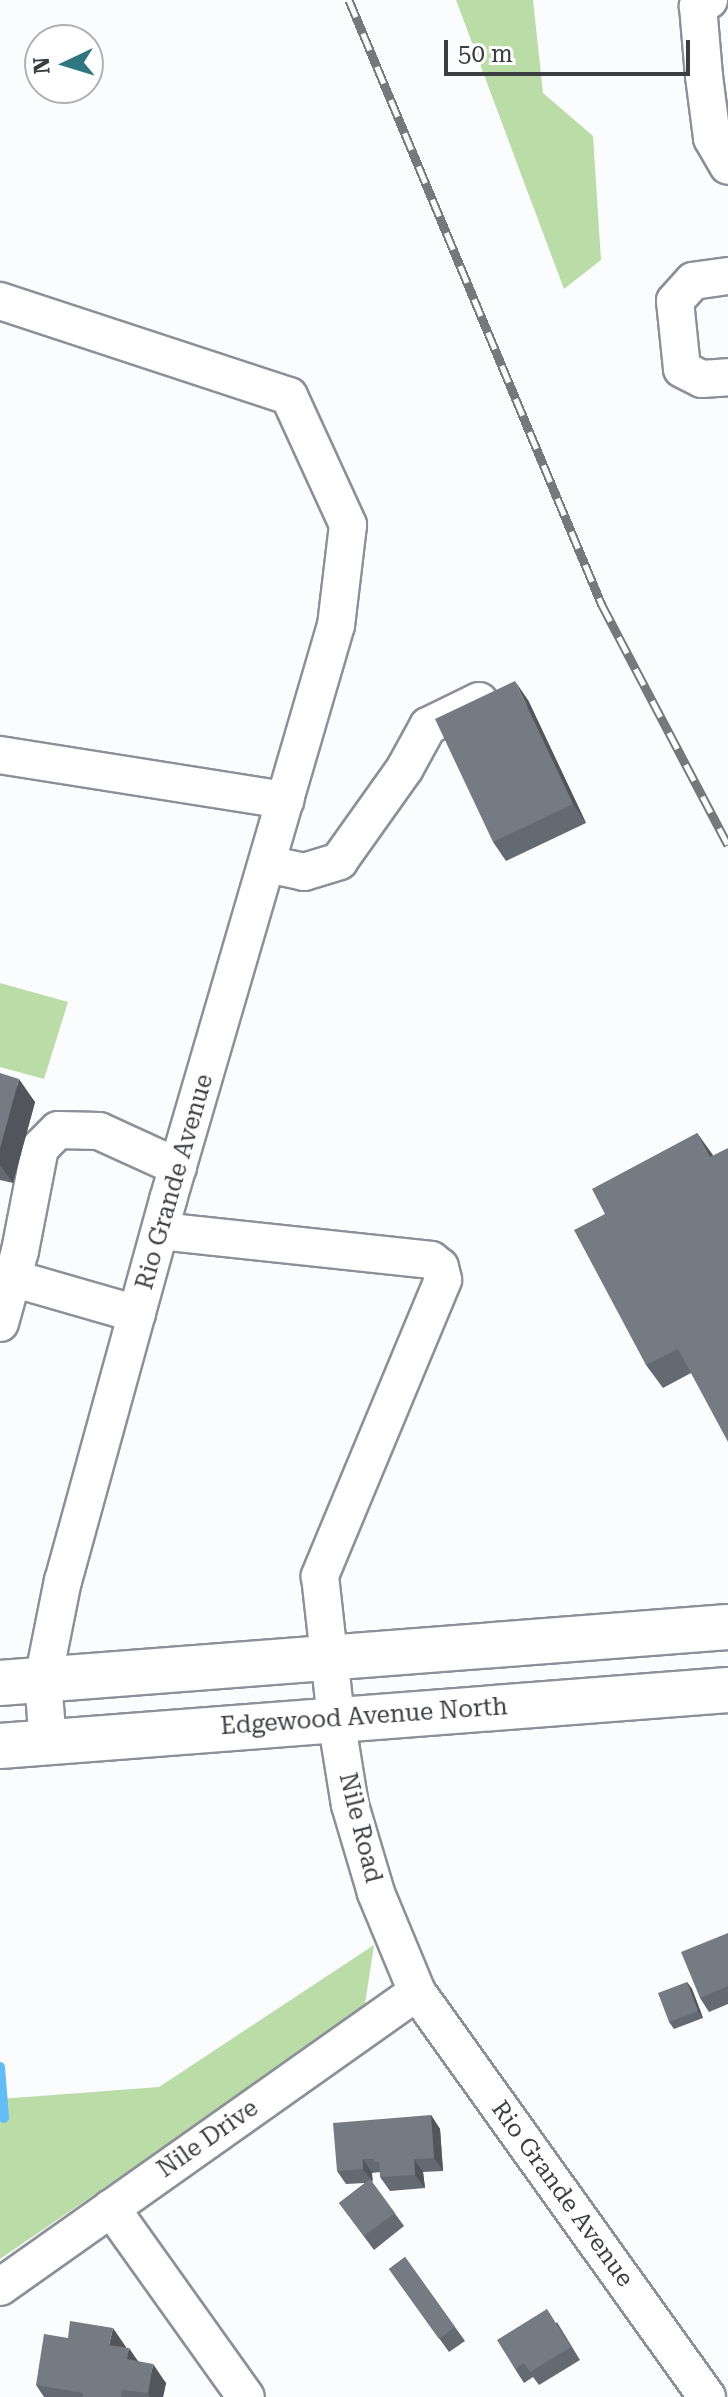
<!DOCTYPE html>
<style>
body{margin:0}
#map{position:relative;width:728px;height:2397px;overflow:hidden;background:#fbfcfe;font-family:"Roboto Serif",serif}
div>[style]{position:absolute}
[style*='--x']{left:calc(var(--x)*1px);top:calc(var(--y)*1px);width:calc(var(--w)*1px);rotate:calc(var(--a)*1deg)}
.green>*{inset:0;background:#badca7}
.stream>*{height:10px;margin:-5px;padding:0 5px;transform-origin:5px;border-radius:5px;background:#62bcf5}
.roads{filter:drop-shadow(2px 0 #8d9099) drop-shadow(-2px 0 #8d9099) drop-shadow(0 2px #8d9099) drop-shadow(0 -2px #8d9099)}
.minor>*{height:36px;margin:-18px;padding:0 18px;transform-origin:18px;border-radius:18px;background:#fff}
.major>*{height:44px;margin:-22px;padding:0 22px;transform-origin:22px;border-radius:22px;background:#fff}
.rail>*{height:9px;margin-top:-4.5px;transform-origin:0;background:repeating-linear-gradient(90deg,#fff 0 18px,#77787c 0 36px);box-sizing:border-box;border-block:2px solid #77787c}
.wall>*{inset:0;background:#656971}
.shaded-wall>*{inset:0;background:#53555c}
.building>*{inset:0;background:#767a83}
span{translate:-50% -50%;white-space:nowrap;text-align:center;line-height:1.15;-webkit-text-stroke:8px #fff;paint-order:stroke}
.street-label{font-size:24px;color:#3b3d41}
.north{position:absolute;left:24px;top:24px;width:80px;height:80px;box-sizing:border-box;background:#fff;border:2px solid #b1b1b3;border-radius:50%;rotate:266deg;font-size:22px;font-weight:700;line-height:32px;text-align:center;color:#3b3d41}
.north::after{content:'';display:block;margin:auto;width:28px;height:36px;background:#2f7780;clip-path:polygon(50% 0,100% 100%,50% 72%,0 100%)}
.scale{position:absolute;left:444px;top:40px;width:246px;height:36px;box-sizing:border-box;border:4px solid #3b3d41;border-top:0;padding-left:10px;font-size:24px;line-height:28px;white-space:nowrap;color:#3b3d41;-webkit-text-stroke:6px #fff;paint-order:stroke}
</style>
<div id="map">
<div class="green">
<div style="clip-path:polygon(456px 0,533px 0,543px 93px,593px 136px,601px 260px,564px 289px)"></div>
<div style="clip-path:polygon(0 983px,68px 1002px,44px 1079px,0 1067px)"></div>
<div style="clip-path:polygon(374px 1945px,364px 2010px,0 2259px,0 2099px,159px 2087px)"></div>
</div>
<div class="stream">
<div style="--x:0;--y:2067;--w:51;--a:85.5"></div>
</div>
<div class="roads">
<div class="minor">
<div style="--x:709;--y:0;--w:13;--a:151"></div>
<div style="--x:698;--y:6;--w:70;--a:85.1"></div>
<div style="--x:704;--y:76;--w:63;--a:82.6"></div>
<div style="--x:712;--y:138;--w:32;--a:60"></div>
<div style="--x:728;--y:276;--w:35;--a:172"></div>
<div style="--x:693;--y:281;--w:27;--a:132"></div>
<div style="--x:675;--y:301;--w:68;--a:84.1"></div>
<div style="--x:682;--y:369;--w:22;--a:27"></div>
<div style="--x:702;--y:379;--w:26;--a:-4"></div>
<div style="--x:0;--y:301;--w:304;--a:18.2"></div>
<div style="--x:289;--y:396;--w:142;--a:65.4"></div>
<div style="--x:348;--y:525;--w:101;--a:96.8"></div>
<div style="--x:336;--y:625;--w:599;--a:106.29"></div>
<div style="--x:168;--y:1200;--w:394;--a:105.4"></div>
<div style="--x:63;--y:1580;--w:102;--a:101.3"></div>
<div style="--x:43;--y:1680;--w:63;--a:85.5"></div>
<div style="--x:0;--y:755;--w:289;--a:9"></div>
<div style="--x:267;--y:864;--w:38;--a:12"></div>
<div style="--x:304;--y:872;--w:37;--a:-17"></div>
<div style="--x:339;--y:861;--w:114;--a:-54.6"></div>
<div style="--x:405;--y:768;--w:48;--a:-61.3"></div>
<div style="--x:428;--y:726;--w:57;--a:-26.1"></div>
<div style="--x:160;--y:1231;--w:273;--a:6.1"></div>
<div style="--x:431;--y:1260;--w:11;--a:38"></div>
<div style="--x:440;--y:1267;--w:13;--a:77"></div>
<div style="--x:443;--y:1280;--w:321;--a:112.6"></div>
<div style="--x:320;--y:1576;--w:144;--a:83.6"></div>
<div style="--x:336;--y:1719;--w:87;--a:80.8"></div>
<div style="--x:350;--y:1805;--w:92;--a:73.5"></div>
<div style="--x:376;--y:1893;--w:107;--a:67.5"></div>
<div style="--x:417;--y:1992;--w:498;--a:54.4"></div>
<div style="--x:12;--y:1278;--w:130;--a:16.1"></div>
<div style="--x:0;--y:1323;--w:75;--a:-74.5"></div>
<div style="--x:20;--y:1251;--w:105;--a:-79"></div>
<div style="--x:40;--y:1148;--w:25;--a:-45"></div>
<div style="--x:58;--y:1130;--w:41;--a:1.4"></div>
<div style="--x:99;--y:1131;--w:87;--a:24.5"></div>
<div style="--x:111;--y:2208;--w:232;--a:54.5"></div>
<div style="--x:0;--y:2287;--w:511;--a:-35.28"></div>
</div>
<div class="major">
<div style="--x:0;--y:1683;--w:730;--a:-4.4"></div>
<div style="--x:0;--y:1746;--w:730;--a:-4.4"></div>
</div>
</div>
<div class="rail">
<div style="--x:349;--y:0;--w:656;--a:67.31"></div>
<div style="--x:602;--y:605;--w:271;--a:62.3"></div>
</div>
<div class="wall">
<div style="clip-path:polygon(528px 700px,586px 823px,506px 861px,493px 842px)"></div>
<div style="clip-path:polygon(0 1073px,35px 1102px,13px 1183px,0 1180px)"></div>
<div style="clip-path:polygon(697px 1133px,713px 1155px,691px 1373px,663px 1388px,646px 1365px,605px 1214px)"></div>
<div style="clip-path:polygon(728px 1933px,728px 2004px,709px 2012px,700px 1998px)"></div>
<div style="clip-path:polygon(687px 1982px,692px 1989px,703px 2018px,674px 2029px,669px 2022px)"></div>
<div style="clip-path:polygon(431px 2115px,440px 2129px,443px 2171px,423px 2172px,425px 2188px,390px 2191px,380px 2177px,380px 2172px,372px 2173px,372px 2182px,404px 2226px,374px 2250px,339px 2203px,365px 2183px,346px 2184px,337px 2171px)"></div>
<div style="clip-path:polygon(405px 2257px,465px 2341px,449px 2352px,389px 2269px)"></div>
<div style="clip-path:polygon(557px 2322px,580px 2360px,539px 2385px,533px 2377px,524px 2383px,515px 2369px)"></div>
<div style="clip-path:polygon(126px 2347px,126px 2348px,138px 2361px,166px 2383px,163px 2397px,44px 2397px,36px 2385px)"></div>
</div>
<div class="shaded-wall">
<div style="clip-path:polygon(515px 681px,528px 700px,586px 823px,573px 804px)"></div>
<div style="clip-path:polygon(19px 1079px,35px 1102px,13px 1183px,0 1165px,0 1148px)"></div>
<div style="clip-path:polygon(697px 1133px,713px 1156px,710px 1157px)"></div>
<div style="clip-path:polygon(687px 1982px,692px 1989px,703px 2018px,698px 2011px)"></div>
<div style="clip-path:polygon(431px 2115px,440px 2129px,443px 2171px,434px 2158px)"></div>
<div style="clip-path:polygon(363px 2159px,372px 2173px,373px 2182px,363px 2169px)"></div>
<div style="clip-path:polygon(414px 2159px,423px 2172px,425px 2188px,415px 2175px)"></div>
<div style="clip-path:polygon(113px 2328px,126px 2347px,123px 2364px,109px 2345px)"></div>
<div style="clip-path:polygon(129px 2348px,142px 2367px,127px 2359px)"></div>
<div style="clip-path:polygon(153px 2364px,166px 2383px,163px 2397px,150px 2397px,148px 2393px)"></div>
</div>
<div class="building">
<div style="clip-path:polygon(515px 681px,573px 804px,493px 842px,435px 719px)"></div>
<div style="clip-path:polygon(0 1073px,19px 1079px,0 1148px)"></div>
<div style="clip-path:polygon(697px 1133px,710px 1157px,728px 1148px,728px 1442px,678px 1349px,646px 1365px,574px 1230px,605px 1214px,592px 1189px)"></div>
<div style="clip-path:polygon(728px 1933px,728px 1986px,700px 1998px,681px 1952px)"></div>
<div style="clip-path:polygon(687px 1982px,698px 2011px,669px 2022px,658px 1993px)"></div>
<div style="clip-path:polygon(431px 2115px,434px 2158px,414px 2159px,415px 2175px,380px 2177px,379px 2162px,374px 2162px,374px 2159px,363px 2159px,363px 2169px,337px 2171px,333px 2123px)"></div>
<div style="clip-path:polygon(370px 2179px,395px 2213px,364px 2236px,339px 2203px)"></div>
<div style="clip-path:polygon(405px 2257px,455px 2327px,439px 2339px,389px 2269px)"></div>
<div style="clip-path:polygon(547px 2309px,571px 2347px,530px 2372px,524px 2363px,515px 2369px,497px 2340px)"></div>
<div style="clip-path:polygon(70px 2321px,113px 2328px,109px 2345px,129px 2348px,127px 2359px,153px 2364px,148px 2393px,122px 2390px,121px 2397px,83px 2397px,83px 2393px,36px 2385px,44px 2334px,68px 2338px)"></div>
</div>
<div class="street-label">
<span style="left:175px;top:1182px;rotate:-74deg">Rio Grande Avenue</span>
<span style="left:364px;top:1717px;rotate:-4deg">Edgewood Avenue North</span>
<span style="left:360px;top:1828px;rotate:76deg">Nile Road</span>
<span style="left:208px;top:2139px;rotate:-35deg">Nile Drive</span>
<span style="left:562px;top:2194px;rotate:54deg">Rio Grande Avenue</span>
</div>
<div class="north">N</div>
<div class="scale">50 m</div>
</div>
